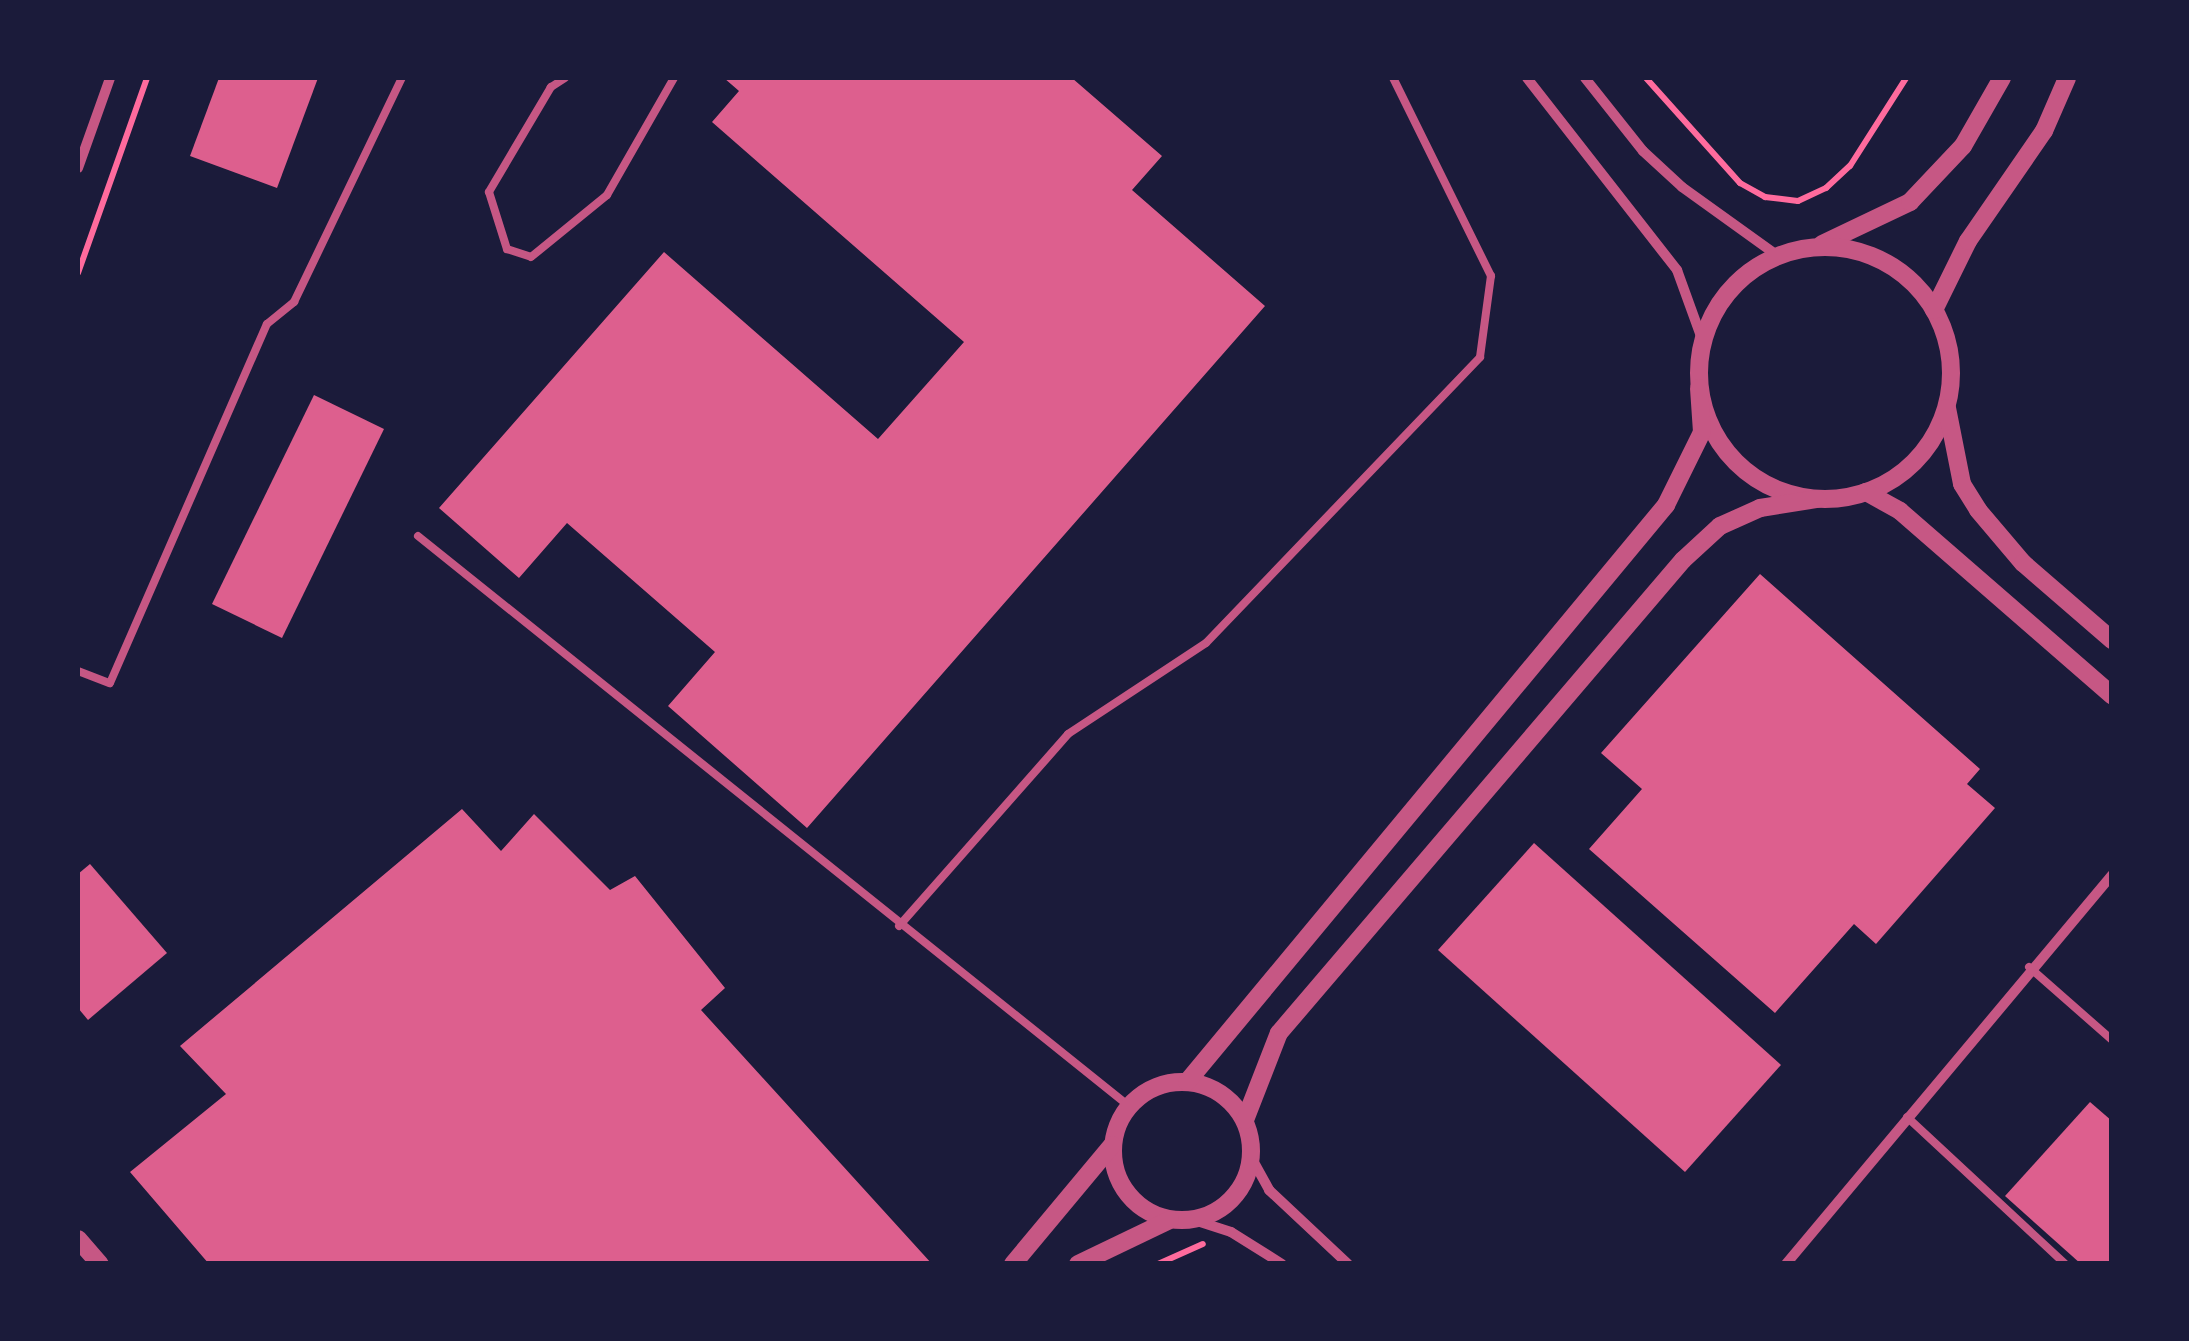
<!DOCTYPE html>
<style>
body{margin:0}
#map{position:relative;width:2189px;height:1341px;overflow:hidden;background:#1b1b3a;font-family:"Exo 2",sans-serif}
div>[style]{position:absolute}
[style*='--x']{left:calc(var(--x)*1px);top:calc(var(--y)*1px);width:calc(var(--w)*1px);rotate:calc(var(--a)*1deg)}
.building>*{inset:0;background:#dd5f8e}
.path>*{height:6px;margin:-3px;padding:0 3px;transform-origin:3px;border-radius:3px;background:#ff6b9d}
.service>*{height:8px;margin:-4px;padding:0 4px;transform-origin:4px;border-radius:4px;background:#c65784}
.minor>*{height:10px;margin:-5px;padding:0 5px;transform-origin:5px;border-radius:5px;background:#c65784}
.tertiary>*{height:18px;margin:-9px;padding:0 9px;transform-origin:9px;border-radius:9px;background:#c65784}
.tertiary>.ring{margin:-9px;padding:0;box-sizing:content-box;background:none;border:18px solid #c65784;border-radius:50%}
span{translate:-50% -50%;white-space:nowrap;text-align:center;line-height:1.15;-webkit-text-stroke:8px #1b1b3a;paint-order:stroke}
.frame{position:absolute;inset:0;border:80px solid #1b1b3a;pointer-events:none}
</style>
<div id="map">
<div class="building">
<div style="clip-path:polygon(219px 78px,318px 78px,277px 188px,190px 156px)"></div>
<div style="clip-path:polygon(724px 78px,1072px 78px,1162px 156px,1132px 190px,1265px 306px,807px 828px,668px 706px,715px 652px,567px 523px,519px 578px,439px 508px,664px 252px,878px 439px,964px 342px,712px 122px,739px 91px)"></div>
<div style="clip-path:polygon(314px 395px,384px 429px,282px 638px,212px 604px)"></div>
<div style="clip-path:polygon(1760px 574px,1980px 769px,1967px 784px,1995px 808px,1876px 944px,1854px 924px,1775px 1013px,1589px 849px,1642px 789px,1601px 753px)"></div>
<div style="clip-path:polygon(462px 809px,501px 851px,534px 814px,610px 890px,635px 876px,725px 988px,701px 1010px,932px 1264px,209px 1264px,130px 1172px,226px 1094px,180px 1046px)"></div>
<div style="clip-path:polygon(1534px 843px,1781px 1065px,1685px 1172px,1438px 950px)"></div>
<div style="clip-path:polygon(90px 864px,167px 953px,88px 1020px,78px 1008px,78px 874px)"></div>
<div style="clip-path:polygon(2090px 1102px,2112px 1121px,2112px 1264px,2081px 1264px,2005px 1196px)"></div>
</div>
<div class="path">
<div style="--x:1646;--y:78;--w:141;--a:48.2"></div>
<div style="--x:1740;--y:183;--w:29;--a:29"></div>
<div style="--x:1765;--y:197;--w:33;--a:7"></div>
<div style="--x:1798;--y:201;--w:31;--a:-25"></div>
<div style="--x:1826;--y:188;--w:33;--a:-43"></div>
<div style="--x:1850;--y:166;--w:104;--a:-57.5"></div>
<div style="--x:78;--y:273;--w:207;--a:-70.5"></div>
<div style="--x:1158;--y:1264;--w:49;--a:-24"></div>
</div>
<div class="service">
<div style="--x:565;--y:78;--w:17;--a:147"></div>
<div style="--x:551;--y:87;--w:122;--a:120.6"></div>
<div style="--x:489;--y:192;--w:60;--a:72.5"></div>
<div style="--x:507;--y:249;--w:25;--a:18"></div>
<div style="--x:531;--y:257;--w:98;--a:-39.2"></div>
<div style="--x:607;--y:195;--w:135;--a:-60.2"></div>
<div style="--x:418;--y:536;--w:911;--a:38.72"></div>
<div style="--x:78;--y:671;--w:34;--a:21"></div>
<div style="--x:110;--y:683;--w:392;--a:-66.4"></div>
<div style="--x:267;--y:324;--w:35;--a:-39"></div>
<div style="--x:294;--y:302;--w:249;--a:-64.3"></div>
<div style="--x:899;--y:926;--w:256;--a:-48.6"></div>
<div style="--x:1068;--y:734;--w:165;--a:-33.4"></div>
<div style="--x:1206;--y:643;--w:396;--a:-46.2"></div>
<div style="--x:1480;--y:357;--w:82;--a:-82.3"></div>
<div style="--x:1491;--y:276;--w:221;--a:-116.3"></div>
<div style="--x:2029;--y:967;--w:111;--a:41.3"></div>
<div style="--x:1907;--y:1117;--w:216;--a:42.9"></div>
</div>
<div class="minor">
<div style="--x:1527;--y:78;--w:244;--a:52"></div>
<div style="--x:1677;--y:270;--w:77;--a:70.1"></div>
<div style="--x:1585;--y:78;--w:93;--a:51.5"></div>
<div style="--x:1643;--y:151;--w:53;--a:42.7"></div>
<div style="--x:1682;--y:187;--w:118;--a:35.7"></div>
<div style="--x:78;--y:168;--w:96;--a:-70.4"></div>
<div style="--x:1251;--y:1157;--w:38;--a:61"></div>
<div style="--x:1269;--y:1190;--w:108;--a:43.1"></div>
<div style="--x:1194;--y:1220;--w:39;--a:18"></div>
<div style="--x:1231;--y:1232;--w:60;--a:32.1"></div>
<div style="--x:1786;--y:1264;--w:508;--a:-50.04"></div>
</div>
<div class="tertiary">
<div style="--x:1822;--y:244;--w:98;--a:-25.5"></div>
<div style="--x:1910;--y:202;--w:77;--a:-46.6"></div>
<div style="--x:1963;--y:146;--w:78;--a:-60.2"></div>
<div class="ring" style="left:1699px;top:247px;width:234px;height:234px"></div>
<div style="--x:1934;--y:310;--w:77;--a:-63.8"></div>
<div style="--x:1968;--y:241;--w:134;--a:-55.4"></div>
<div style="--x:2044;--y:131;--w:58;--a:-66.5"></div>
<div style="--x:1947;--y:408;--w:77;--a:78.8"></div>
<div style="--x:1962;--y:484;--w:31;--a:58"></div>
<div style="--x:1978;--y:510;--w:70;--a:49.7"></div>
<div style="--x:2023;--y:563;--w:118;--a:40.9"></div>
<div style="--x:1866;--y:492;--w:39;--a:29"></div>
<div style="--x:1900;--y:511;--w:281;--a:41"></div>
<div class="ring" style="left:1113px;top:1082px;width:120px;height:120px"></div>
<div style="--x:1187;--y:1082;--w:750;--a:-50.3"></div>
<div style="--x:1666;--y:505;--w:81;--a:-63.7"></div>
<div style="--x:1702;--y:432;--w:44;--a:-93.9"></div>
<div style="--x:1245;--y:1120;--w:93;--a:-68.7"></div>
<div style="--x:1279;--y:1033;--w:622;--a:-49.5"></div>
<div style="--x:1683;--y:560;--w:50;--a:-42.6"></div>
<div style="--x:1720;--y:526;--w:44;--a:-24.2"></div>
<div style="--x:1760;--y:508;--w:58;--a:-9"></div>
<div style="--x:78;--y:1239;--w:33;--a:49"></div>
<div style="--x:1013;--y:1264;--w:155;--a:-50.2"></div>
<div style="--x:1078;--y:1264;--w:102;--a:-25.6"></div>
</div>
<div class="frame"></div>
</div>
